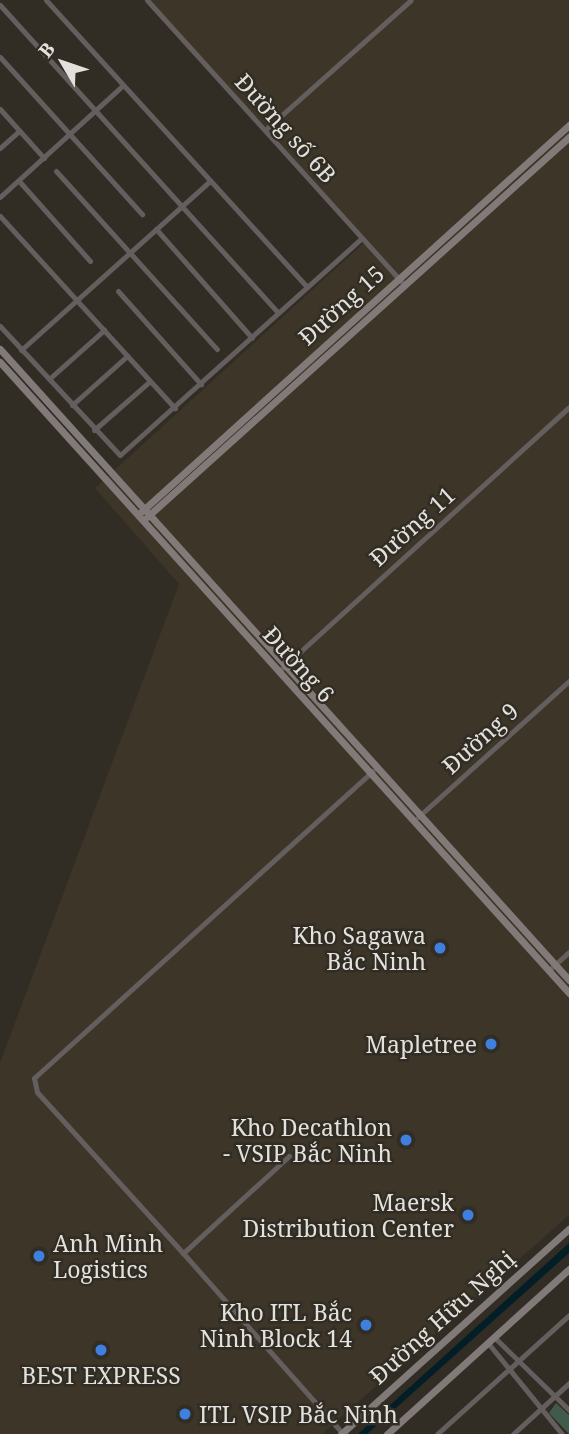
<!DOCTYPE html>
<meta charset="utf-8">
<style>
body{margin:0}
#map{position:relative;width:569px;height:1434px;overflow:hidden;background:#312d25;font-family:"Noto Serif",serif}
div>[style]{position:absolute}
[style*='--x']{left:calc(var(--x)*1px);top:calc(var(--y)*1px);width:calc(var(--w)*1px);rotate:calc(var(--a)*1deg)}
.built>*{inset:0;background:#3d3628}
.green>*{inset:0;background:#415a4c}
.water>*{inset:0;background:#031e26}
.street>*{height:5px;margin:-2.5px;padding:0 2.5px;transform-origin:2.5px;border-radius:2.5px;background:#645f5e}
.secondary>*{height:7px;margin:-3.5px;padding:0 3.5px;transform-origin:3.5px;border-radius:3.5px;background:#827a79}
.dots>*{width:19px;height:19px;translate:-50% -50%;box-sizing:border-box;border:4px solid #312d25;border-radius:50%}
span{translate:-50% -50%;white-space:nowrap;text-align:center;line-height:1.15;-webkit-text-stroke:5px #312d25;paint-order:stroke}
.street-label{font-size:23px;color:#e3e1dc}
.poi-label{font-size:23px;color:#e3e1dc}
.right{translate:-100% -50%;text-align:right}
.left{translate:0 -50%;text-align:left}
.north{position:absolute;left:28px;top:28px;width:70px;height:70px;-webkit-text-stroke:5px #312d25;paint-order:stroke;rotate:309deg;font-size:19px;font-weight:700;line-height:28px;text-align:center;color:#e3e1dc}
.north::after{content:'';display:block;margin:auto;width:24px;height:32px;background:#e3e1dc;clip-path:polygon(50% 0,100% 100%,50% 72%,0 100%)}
</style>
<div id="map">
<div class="built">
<div style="clip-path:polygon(149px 0,569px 0,569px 1215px,322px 1434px,0 1434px,0 1063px,179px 584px,95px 488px,366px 241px)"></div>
</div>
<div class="green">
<div style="clip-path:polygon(556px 1403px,569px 1415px,569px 1434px,549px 1413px)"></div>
</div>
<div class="water">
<div style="clip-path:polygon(569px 1243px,569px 1253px,367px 1434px,358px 1434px)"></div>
</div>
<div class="street">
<div style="--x:46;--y:0;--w:388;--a:47.7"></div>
<div style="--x:147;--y:0;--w:379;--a:47.9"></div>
<div style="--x:0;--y:5;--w:415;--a:47.9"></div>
<div style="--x:0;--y:57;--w:212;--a:47.9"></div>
<div style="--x:0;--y:109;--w:66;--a:48.1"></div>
<div style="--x:265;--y:130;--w:195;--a:-41.7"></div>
<div style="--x:0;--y:148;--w:25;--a:-42"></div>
<div style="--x:56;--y:171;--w:240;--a:47.9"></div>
<div style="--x:19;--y:181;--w:107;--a:48.4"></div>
<div style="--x:0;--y:197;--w:166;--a:-42.3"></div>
<div style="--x:0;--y:216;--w:260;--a:47.7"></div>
<div style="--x:156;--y:229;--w:145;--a:48.6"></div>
<div style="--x:118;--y:291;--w:125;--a:48.3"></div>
<div style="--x:0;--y:326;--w:176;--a:47.1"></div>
<div style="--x:120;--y:455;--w:325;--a:-41.9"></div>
<div style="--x:21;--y:350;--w:254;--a:-41.8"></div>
<div style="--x:49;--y:379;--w:74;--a:-41.7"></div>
<div style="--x:72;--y:405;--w:74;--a:-41.7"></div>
<div style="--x:94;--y:430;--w:74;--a:-41.2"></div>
<div style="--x:279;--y:671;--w:392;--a:-42.3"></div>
<div style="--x:418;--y:817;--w:203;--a:-42"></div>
<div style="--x:549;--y:970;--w:27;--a:-42"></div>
<div style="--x:289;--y:1156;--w:144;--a:137.5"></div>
<div style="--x:183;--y:1253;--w:240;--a:48.5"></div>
<div style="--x:183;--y:1253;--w:217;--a:-132.2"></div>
<div style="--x:37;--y:1092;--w:14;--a:-102"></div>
<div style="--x:34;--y:1078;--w:457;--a:-42.2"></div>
<div style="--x:494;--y:1337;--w:105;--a:44.2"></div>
<div style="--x:488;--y:1343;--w:117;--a:50.9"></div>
<div style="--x:437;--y:1434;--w:178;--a:-42"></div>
<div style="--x:513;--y:1434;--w:76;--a:-42.3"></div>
</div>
<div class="secondary">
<div style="--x:0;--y:349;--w:850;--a:47.96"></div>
<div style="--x:0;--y:362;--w:850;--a:47.96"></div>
<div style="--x:141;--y:512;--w:577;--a:-42.12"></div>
<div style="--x:147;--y:517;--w:568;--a:-42"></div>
<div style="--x:341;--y:1434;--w:307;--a:-42"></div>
<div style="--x:387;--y:1434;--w:246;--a:-42.2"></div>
</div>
<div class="dots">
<div style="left:440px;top:948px;background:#3f7fe0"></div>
<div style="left:491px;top:1044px;background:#3f7fe0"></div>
<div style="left:406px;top:1140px;background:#3f7fe0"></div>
<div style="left:468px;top:1215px;background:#3f7fe0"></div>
<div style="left:39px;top:1256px;background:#3f7fe0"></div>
<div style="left:366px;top:1325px;background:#3f7fe0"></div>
<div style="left:101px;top:1350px;background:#3f7fe0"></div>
<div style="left:185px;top:1414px;background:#3f7fe0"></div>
</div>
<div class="street-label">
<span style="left:286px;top:128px;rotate:48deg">Đường số 6B</span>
<span style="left:341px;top:305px;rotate:-42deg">Đường 15</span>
<span style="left:412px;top:526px;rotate:-42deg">Đường 11</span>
<span style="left:299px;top:664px;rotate:48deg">Đường 6</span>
<span style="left:480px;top:738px;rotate:-42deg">Đường 9</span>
<span style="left:442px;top:1317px;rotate:-42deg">Đường Hữu Nghị</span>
</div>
<div class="poi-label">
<span class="right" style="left:426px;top:948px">Kho Sagawa<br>Bắc Ninh</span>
<span class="right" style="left:477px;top:1044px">Mapletree</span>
<span class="right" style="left:392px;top:1140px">Kho Decathlon<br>- VSIP Bắc Ninh</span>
<span class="right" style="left:454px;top:1215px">Maersk<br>Distribution Center</span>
<span class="left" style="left:53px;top:1256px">Anh Minh<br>Logistics</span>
<span class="right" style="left:352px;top:1325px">Kho ITL Bắc<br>Ninh Block 14</span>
<span style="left:101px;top:1375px">BEST EXPRESS</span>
<span class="left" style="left:199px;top:1414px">ITL VSIP Bắc Ninh</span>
</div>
<div class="north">B</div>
</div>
